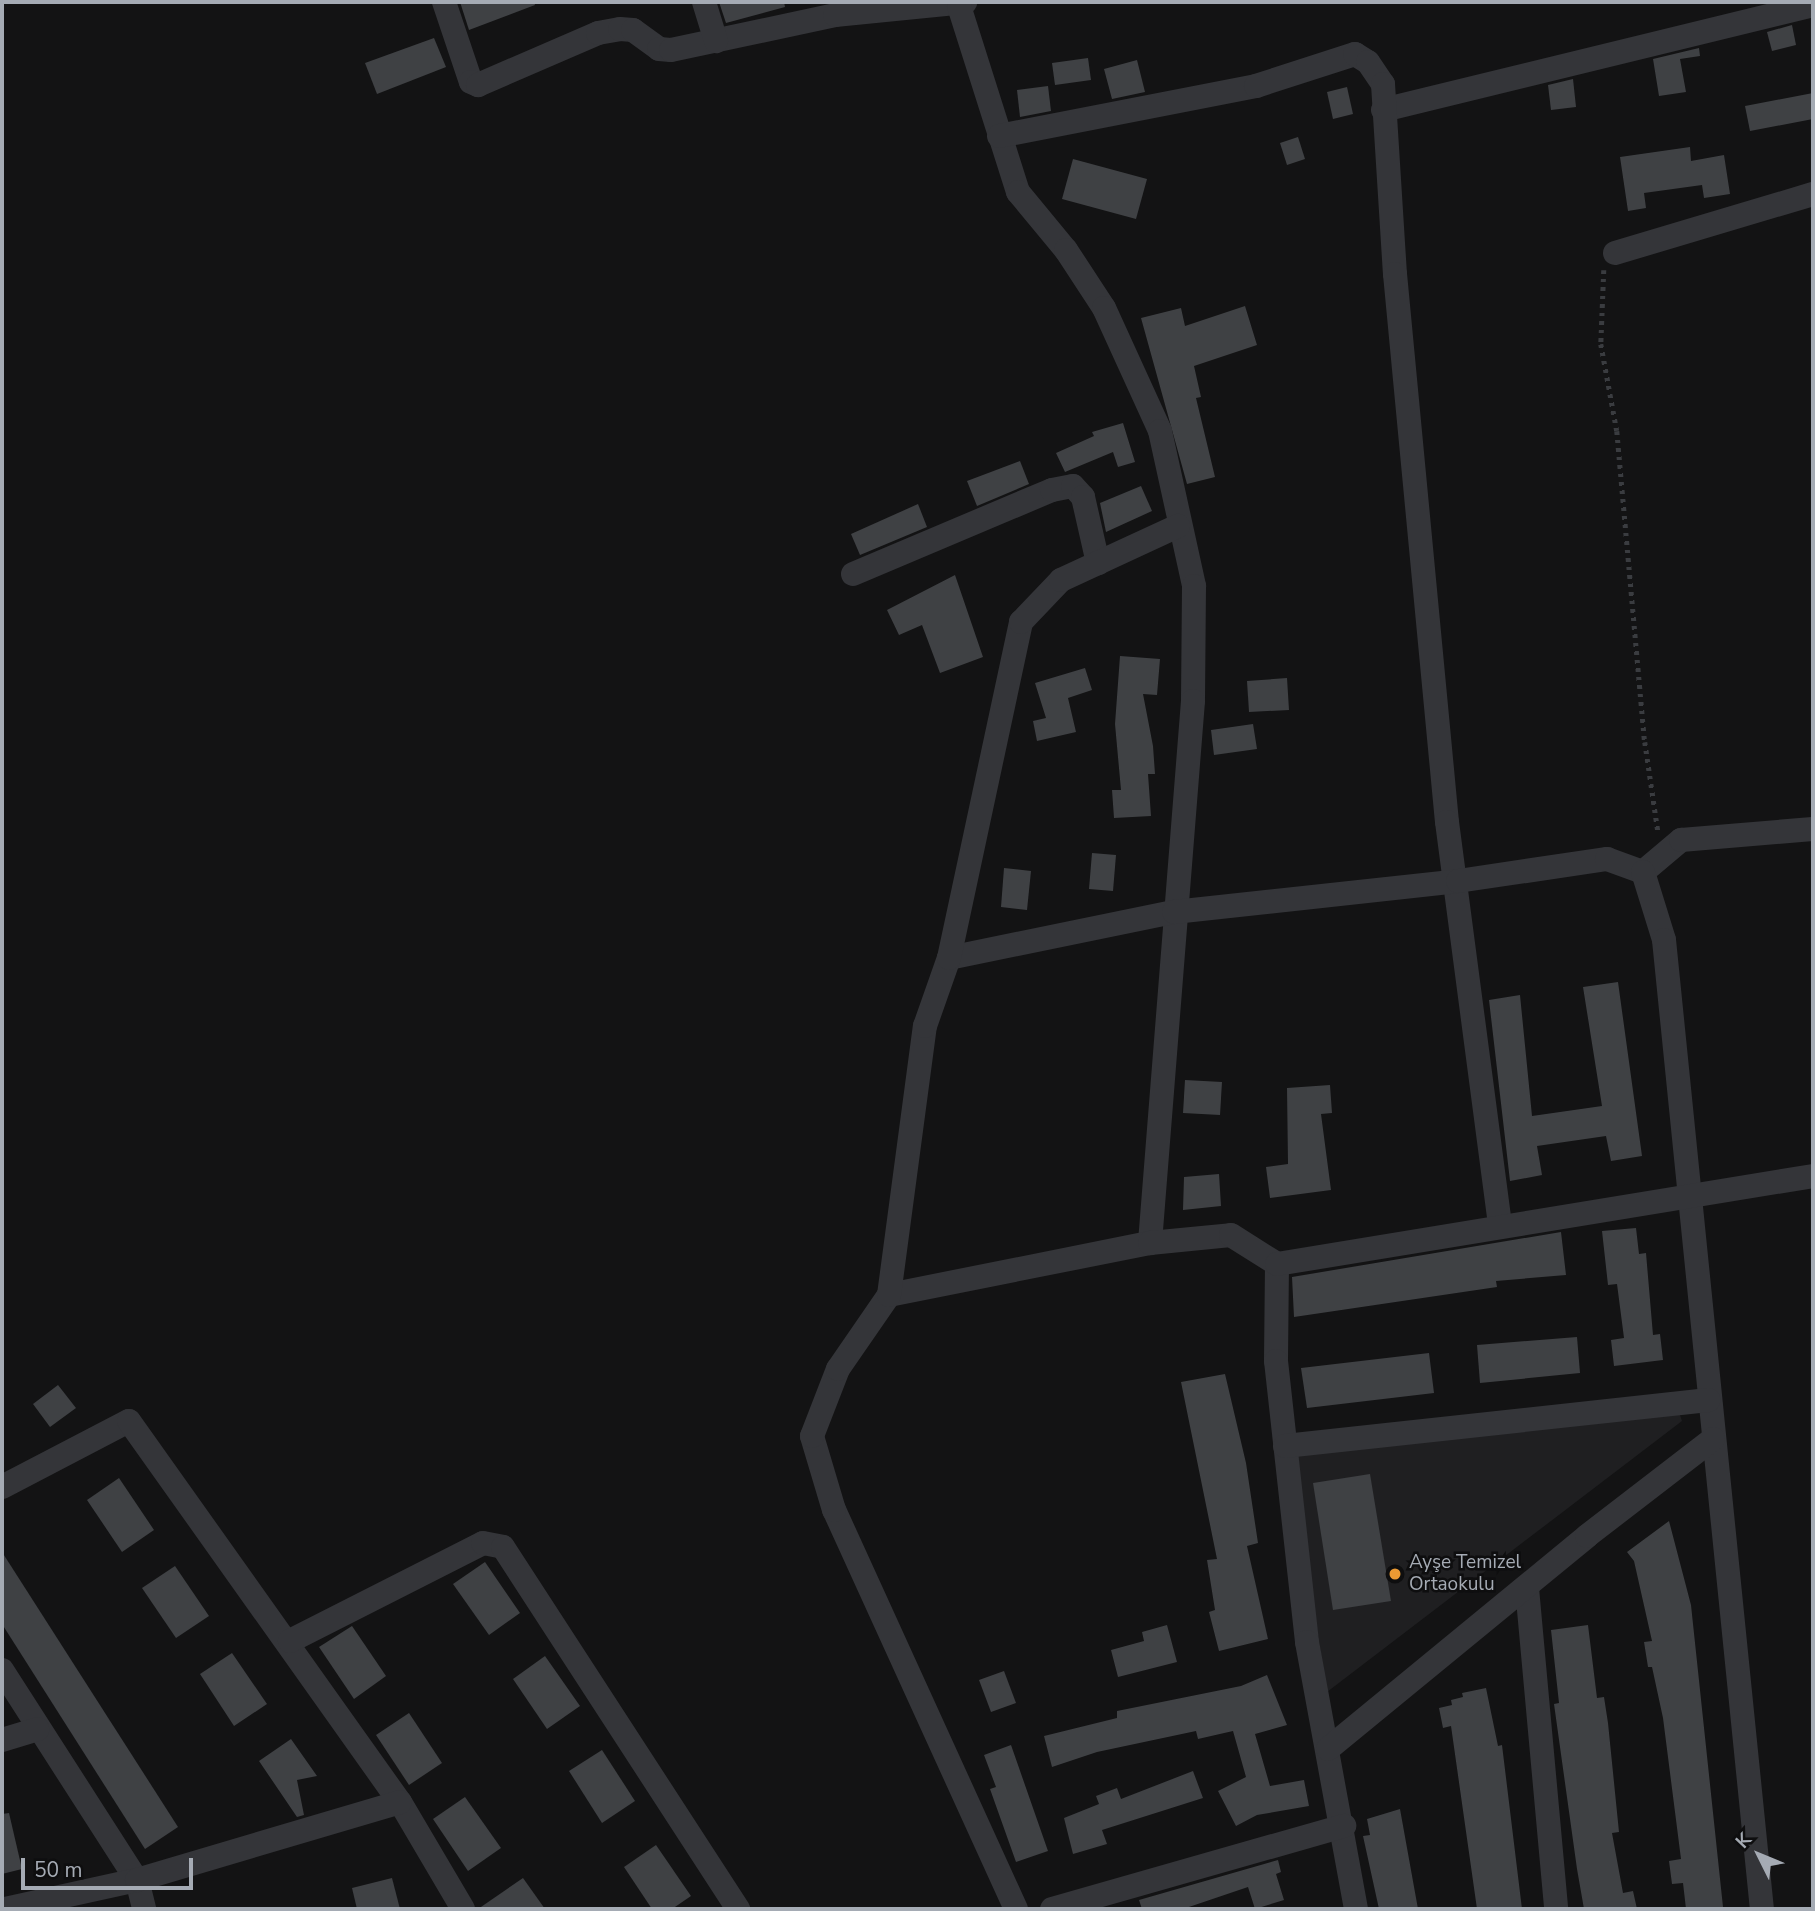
<!DOCTYPE html>
<meta charset="utf-8">
<style>
body{margin:0}
#map{position:relative;width:1815px;height:1911px;overflow:hidden;background:#131314;font-family:"Nunito Sans",sans-serif}
div>[style]{position:absolute}
[style*='--x']{left:calc(var(--x)*1px);top:calc(var(--y)*1px);width:calc(var(--w)*1px);rotate:calc(var(--a)*1deg)}
.built>*{inset:0;background:#1f1f21}
.building>*{inset:0;background:#3f4144}
.path>*{height:4.5px;margin-top:-2.25px;transform-origin:0;background:repeating-linear-gradient(90deg,#3a3c40 0 3.5px,transparent 0 8.5px)}
.minor>*{height:24px;margin:-12px;padding:0 12px;transform-origin:12px;border-radius:12px;background:#343539}
.dots>*{width:19px;height:19px;translate:-50% -50%;box-sizing:border-box;border:4px solid #0e0e0f;border-radius:50%}
span{translate:-50% -50%;white-space:nowrap;text-align:center;line-height:1.15;-webkit-text-stroke:5px #0e0e0f;paint-order:stroke}
.poi-label{font-size:19px;color:#a5abb4}
.left{translate:0 -50%;text-align:left}
.frame{position:absolute;inset:0;border:4px solid #a5abb4;pointer-events:none}
.north{position:absolute;left:1724px;top:1820px;width:70px;height:70px;-webkit-text-stroke:5px #0e0e0f;paint-order:stroke;rotate:313deg;font-size:19px;font-weight:700;line-height:28px;text-align:center;color:#a5abb4}
.north::after{content:'';display:block;margin:auto;width:24px;height:32px;background:#a5abb4;clip-path:polygon(50% 0,100% 100%,50% 72%,0 100%)}
.scale{position:absolute;left:21px;top:1858px;width:172px;height:32px;box-sizing:border-box;border:4px solid #a5abb4;border-top:0;padding-left:9px;font-size:21px;line-height:24px;white-space:nowrap;color:#a5abb4;-webkit-text-stroke:5px #0e0e0f;paint-order:stroke}
</style>
<div id="map">
<div class="built">
<div style="clip-path:polygon(1676px 1403px,1682px 1421px,1327px 1692px,1290px 1457px)"></div>
</div>
<div class="building">
<div style="clip-path:polygon(460px 2px,534px 2px,535px 5px,469px 30px)"></div>
<div style="clip-path:polygon(719px 2px,784px 2px,785px 7px,726px 23px)"></div>
<div style="clip-path:polygon(1792px 25px,1796px 45px,1772px 51px,1767px 32px)"></div>
<div style="clip-path:polygon(434px 38px,446px 67px,377px 94px,365px 63px)"></div>
<div style="clip-path:polygon(1699px 48px,1700px 56px,1680px 59px,1686px 92px,1659px 96px,1653px 59px)"></div>
<div style="clip-path:polygon(1088px 58px,1091px 80px,1055px 85px,1052px 63px)"></div>
<div style="clip-path:polygon(1137px 60px,1145px 92px,1112px 99px,1104px 69px)"></div>
<div style="clip-path:polygon(1573px 79px,1576px 107px,1551px 110px,1548px 85px)"></div>
<div style="clip-path:polygon(1048px 86px,1051px 111px,1020px 117px,1017px 90px)"></div>
<div style="clip-path:polygon(1347px 87px,1353px 114px,1333px 119px,1327px 92px)"></div>
<div style="clip-path:polygon(1813px 93px,1813px 119px,1750px 131px,1745px 106px)"></div>
<div style="clip-path:polygon(1298px 137px,1305px 159px,1287px 165px,1280px 143px)"></div>
<div style="clip-path:polygon(1690px 147px,1691px 161px,1724px 155px,1730px 194px,1704px 198px,1702px 185px,1644px 193px,1646px 208px,1628px 211px,1620px 157px)"></div>
<div style="clip-path:polygon(1073px 159px,1147px 179px,1136px 219px,1062px 199px)"></div>
<div style="clip-path:polygon(1245px 306px,1257px 345px,1194px 366px,1201px 397px,1196px 398px,1215px 477px,1187px 484px,1141px 318px,1181px 308px,1185px 326px)"></div>
<div style="clip-path:polygon(1123px 423px,1135px 462px,1118px 467px,1113px 452px,1065px 472px,1056px 453px,1094px 436px,1092px 432px)"></div>
<div style="clip-path:polygon(1020px 461px,1029px 484px,977px 506px,967px 481px)"></div>
<div style="clip-path:polygon(1141px 486px,1152px 511px,1106px 532px,1100px 503px)"></div>
<div style="clip-path:polygon(918px 504px,927px 527px,860px 555px,851px 534px)"></div>
<div style="clip-path:polygon(955px 575px,983px 657px,940px 673px,922px 625px,899px 635px,887px 610px)"></div>
<div style="clip-path:polygon(1120px 656px,1160px 659px,1157px 695px,1143px 694px,1153px 746px,1155px 774px,1148px 774px,1151px 816px,1114px 818px,1112px 790px,1121px 790px,1115px 724px)"></div>
<div style="clip-path:polygon(1085px 668px,1092px 690px,1068px 698px,1076px 732px,1037px 741px,1033px 721px,1046px 718px,1035px 683px)"></div>
<div style="clip-path:polygon(1287px 678px,1289px 710px,1249px 712px,1247px 681px)"></div>
<div style="clip-path:polygon(1253px 724px,1257px 749px,1214px 755px,1211px 730px)"></div>
<div style="clip-path:polygon(1092px 853px,1116px 855px,1113px 891px,1089px 889px)"></div>
<div style="clip-path:polygon(1004px 868px,1031px 871px,1027px 910px,1001px 907px)"></div>
<div style="clip-path:polygon(1618px 982px,1642px 1156px,1611px 1161px,1606px 1136px,1537px 1146px,1542px 1175px,1510px 1181px,1489px 1000px,1520px 995px,1532px 1116px,1602px 1106px,1583px 987px)"></div>
<div style="clip-path:polygon(1185px 1080px,1222px 1082px,1220px 1115px,1183px 1113px)"></div>
<div style="clip-path:polygon(1330px 1085px,1332px 1113px,1321px 1114px,1331px 1190px,1270px 1198px,1266px 1167px,1288px 1164px,1287px 1088px)"></div>
<div style="clip-path:polygon(1219px 1174px,1221px 1206px,1183px 1210px,1184px 1177px)"></div>
<div style="clip-path:polygon(1636px 1228px,1639px 1254px,1646px 1253px,1653px 1335px,1660px 1334px,1663px 1360px,1614px 1366px,1611px 1340px,1624px 1338px,1617px 1284px,1608px 1285px,1602px 1231px)"></div>
<div style="clip-path:polygon(1561px 1232px,1566px 1275px,1496px 1281px,1497px 1287px,1294px 1317px,1292px 1277px)"></div>
<div style="clip-path:polygon(1577px 1337px,1580px 1373px,1480px 1383px,1477px 1345px)"></div>
<div style="clip-path:polygon(1429px 1353px,1434px 1393px,1307px 1408px,1301px 1368px)"></div>
<div style="clip-path:polygon(1225px 1374px,1246px 1463px,1258px 1543px,1247px 1546px,1268px 1639px,1219px 1651px,1209px 1612px,1215px 1610px,1207px 1560px,1217px 1559px,1181px 1382px)"></div>
<div style="clip-path:polygon(58px 1385px,76px 1408px,50px 1427px,33px 1404px)"></div>
<div style="clip-path:polygon(1370px 1474px,1391px 1601px,1333px 1610px,1313px 1483px)"></div>
<div style="clip-path:polygon(119px 1478px,154px 1530px,122px 1552px,87px 1500px)"></div>
<div style="clip-path:polygon(1669px 1521px,1691px 1605px,1723px 1907px,1706px 1909px,1686px 1909px,1683px 1883px,1672px 1884px,1669px 1861px,1681px 1859px,1663px 1718px,1652px 1667px,1648px 1667px,1644px 1642px,1652px 1641px,1634px 1561px,1627px 1552px)"></div>
<div style="clip-path:polygon(2px 1552px,178px 1827px,145px 1849px,2px 1624px)"></div>
<div style="clip-path:polygon(485px 1562px,520px 1613px,489px 1635px,453px 1584px)"></div>
<div style="clip-path:polygon(175px 1566px,209px 1616px,176px 1638px,142px 1588px)"></div>
<div style="clip-path:polygon(1167px 1625px,1177px 1662px,1118px 1677px,1111px 1650px,1144px 1641px,1142px 1632px)"></div>
<div style="clip-path:polygon(1588px 1625px,1597px 1698px,1604px 1697px,1608px 1723px,1619px 1832px,1612px 1833px,1623px 1893px,1633px 1891px,1637px 1909px,1584px 1909px,1577px 1869px,1554px 1704px,1559px 1703px,1551px 1630px)"></div>
<div style="clip-path:polygon(352px 1626px,386px 1676px,354px 1699px,319px 1647px)"></div>
<div style="clip-path:polygon(232px 1653px,267px 1704px,234px 1726px,200px 1674px)"></div>
<div style="clip-path:polygon(545px 1656px,580px 1706px,547px 1729px,513px 1679px)"></div>
<div style="clip-path:polygon(1004px 1671px,1016px 1703px,991px 1712px,979px 1680px)"></div>
<div style="clip-path:polygon(1267px 1675px,1287px 1725px,1255px 1734px,1270px 1786px,1304px 1780px,1309px 1806px,1257px 1815px,1236px 1826px,1218px 1791px,1246px 1777px,1233px 1731px,1198px 1739px,1196px 1731px,1097px 1752px,1052px 1767px,1044px 1736px,1117px 1718px,1117px 1711px,1241px 1686px)"></div>
<div style="clip-path:polygon(1486px 1688px,1498px 1746px,1502px 1745px,1522px 1909px,1477px 1909px,1451px 1726px,1443px 1728px,1439px 1708px,1452px 1705px,1451px 1700px,1463px 1697px,1462px 1693px)"></div>
<div style="clip-path:polygon(409px 1713px,442px 1763px,409px 1785px,376px 1735px)"></div>
<div style="clip-path:polygon(291px 1739px,317px 1776px,297px 1780px,304px 1815px,297px 1817px,259px 1761px)"></div>
<div style="clip-path:polygon(1011px 1745px,1048px 1851px,1016px 1862px,990px 1789px,996px 1787px,984px 1755px)"></div>
<div style="clip-path:polygon(602px 1750px,635px 1801px,602px 1823px,569px 1771px)"></div>
<div style="clip-path:polygon(1193px 1771px,1203px 1798px,1102px 1830px,1107px 1844px,1073px 1854px,1064px 1818px,1099px 1804px,1096px 1796px,1117px 1788px,1121px 1799px)"></div>
<div style="clip-path:polygon(465px 1797px,501px 1848px,468px 1871px,433px 1819px)"></div>
<div style="clip-path:polygon(1400px 1809px,1418px 1909px,1379px 1909px,1363px 1836px,1370px 1835px,1367px 1819px)"></div>
<div style="clip-path:polygon(9px 1813px,22px 1869px,2px 1874px,2px 1814px)"></div>
<div style="clip-path:polygon(656px 1845px,691px 1896px,672px 1909px,652px 1909px,624px 1867px)"></div>
<div style="clip-path:polygon(1278px 1860px,1281px 1872px,1276px 1874px,1284px 1900px,1255px 1909px,1248px 1887px,1183px 1909px,1142px 1909px,1139px 1900px)"></div>
<div style="clip-path:polygon(392px 1878px,400px 1909px,357px 1909px,352px 1888px)"></div>
<div style="clip-path:polygon(523px 1878px,545px 1909px,478px 1909px)"></div>
</div>
<div class="path">
<div style="--x:1604;--y:270;--w:74;--a:92.3"></div>
<div style="--x:1601;--y:344;--w:88;--a:79.6"></div>
<div style="--x:1617;--y:431;--w:312;--a:84.9"></div>
<div style="--x:1645;--y:742;--w:90;--a:81.7"></div>
</div>
<div class="minor">
<div style="--x:444;--y:2;--w:84;--a:71.4"></div>
<div style="--x:471;--y:82;--w:8;--a:23"></div>
<div style="--x:478;--y:85;--w:131;--a:-23.4"></div>
<div style="--x:598;--y:33;--w:22;--a:-10"></div>
<div style="--x:620;--y:29;--w:13;--a:4"></div>
<div style="--x:633;--y:30;--w:32;--a:36"></div>
<div style="--x:659;--y:49;--w:12;--a:5"></div>
<div style="--x:671;--y:50;--w:168;--a:-12"></div>
<div style="--x:835;--y:15;--w:131;--a:-5.7"></div>
<div style="--x:704;--y:2;--w:41;--a:72.9"></div>
<div style="--x:959;--y:6;--w:195;--a:72.4"></div>
<div style="--x:1018;--y:192;--w:75;--a:50.4"></div>
<div style="--x:1066;--y:250;--w:69;--a:56.8"></div>
<div style="--x:1104;--y:308;--w:135;--a:65.5"></div>
<div style="--x:1160;--y:431;--w:159;--a:77.6"></div>
<div style="--x:1194;--y:586;--w:115;--a:90.5"></div>
<div style="--x:1193;--y:701;--w:544;--a:94.54"></div>
<div style="--x:1383;--y:110;--w:443;--a:-13.7"></div>
<div style="--x:999;--y:136;--w:262;--a:-11"></div>
<div style="--x:1256;--y:86;--w:104;--a:-17.9"></div>
<div style="--x:1355;--y:54;--w:15;--a:32"></div>
<div style="--x:1368;--y:62;--w:27;--a:56"></div>
<div style="--x:1383;--y:84;--w:190;--a:86.4"></div>
<div style="--x:1395;--y:274;--w:550;--a:84.58"></div>
<div style="--x:1447;--y:822;--w:407;--a:82.5"></div>
<div style="--x:1615;--y:253;--w:207;--a:-16.6"></div>
<div style="--x:853;--y:574;--w:216;--a:-22.9"></div>
<div style="--x:1052;--y:490;--w:21;--a:-11"></div>
<div style="--x:1073;--y:486;--w:15;--a:48"></div>
<div style="--x:1083;--y:497;--w:68;--a:77.2"></div>
<div style="--x:1643;--y:872;--w:50;--a:-40.1"></div>
<div style="--x:1681;--y:840;--w:132;--a:-4.8"></div>
<div style="--x:949;--y:958;--w:230;--a:-11.6"></div>
<div style="--x:1174;--y:912;--w:286;--a:-6.2"></div>
<div style="--x:1458;--y:881;--w:151;--a:-8.4"></div>
<div style="--x:1607;--y:859;--w:38;--a:20"></div>
<div style="--x:1643;--y:872;--w:71;--a:72.8"></div>
<div style="--x:1664;--y:940;--w:974;--a:84.23"></div>
<div style="--x:1277;--y:1264;--w:97;--a:90.6"></div>
<div style="--x:1276;--y:1361;--w:283;--a:83.7"></div>
<div style="--x:1307;--y:1642;--w:271;--a:79.6"></div>
<div style="--x:889;--y:1295;--w:266;--a:-11.3"></div>
<div style="--x:1150;--y:1243;--w:81;--a:-5.6"></div>
<div style="--x:1231;--y:1235;--w:54;--a:32.2"></div>
<div style="--x:1277;--y:1264;--w:543;--a:-9.32"></div>
<div style="--x:1285;--y:1446;--w:426;--a:-6.2"></div>
<div style="--x:2;--y:1487;--w:143;--a:-27.5"></div>
<div style="--x:129;--y:1421;--w:468;--a:54.6"></div>
<div style="--x:400;--y:1802;--w:124;--a:59.5"></div>
<div style="--x:1527;--y:1588;--w:322;--a:84.8"></div>
<div style="--x:290;--y:1641;--w:216;--a:-26.9"></div>
<div style="--x:483;--y:1543;--w:20;--a:11"></div>
<div style="--x:503;--y:1547;--w:432;--a:57"></div>
<div style="--x:2;--y:1670;--w:250;--a:57.3"></div>
<div style="--x:137;--y:1880;--w:30;--a:76"></div>
<div style="--x:2;--y:1740;--w:37;--a:-17"></div>
<div style="--x:1328;--y:1749;--w:335;--a:-39.4"></div>
<div style="--x:1587;--y:1536;--w:159;--a:-37.6"></div>
<div style="--x:5;--y:1909;--w:135;--a:-12.4"></div>
<div style="--x:137;--y:1880;--w:274;--a:-16.5"></div>
<div style="--x:1016;--y:1909;--w:439;--a:-114.5"></div>
<div style="--x:834;--y:1510;--w:77;--a:-106.6"></div>
<div style="--x:812;--y:1436;--w:72;--a:-68.8"></div>
<div style="--x:838;--y:1369;--w:90;--a:-55.4"></div>
<div style="--x:889;--y:1295;--w:271;--a:-82.4"></div>
<div style="--x:925;--y:1026;--w:72;--a:-70.6"></div>
<div style="--x:949;--y:958;--w:344;--a:-77.9"></div>
<div style="--x:1021;--y:622;--w:58;--a:-46.4"></div>
<div style="--x:1061;--y:580;--w:129;--a:-24.8"></div>
<div style="--x:1052;--y:1909;--w:304;--a:-15.9"></div>
</div>
<div class="dots">
<div style="left:1395px;top:1574px;background:#ec9a33"></div>
</div>
<div class="poi-label">
<span class="left" style="left:1409px;top:1574px">Ayşe Temizel<br>Ortaokulu</span>
</div>
<div class="frame"></div>
<div class="north">K</div>
<div class="scale">50 m</div>
</div>
